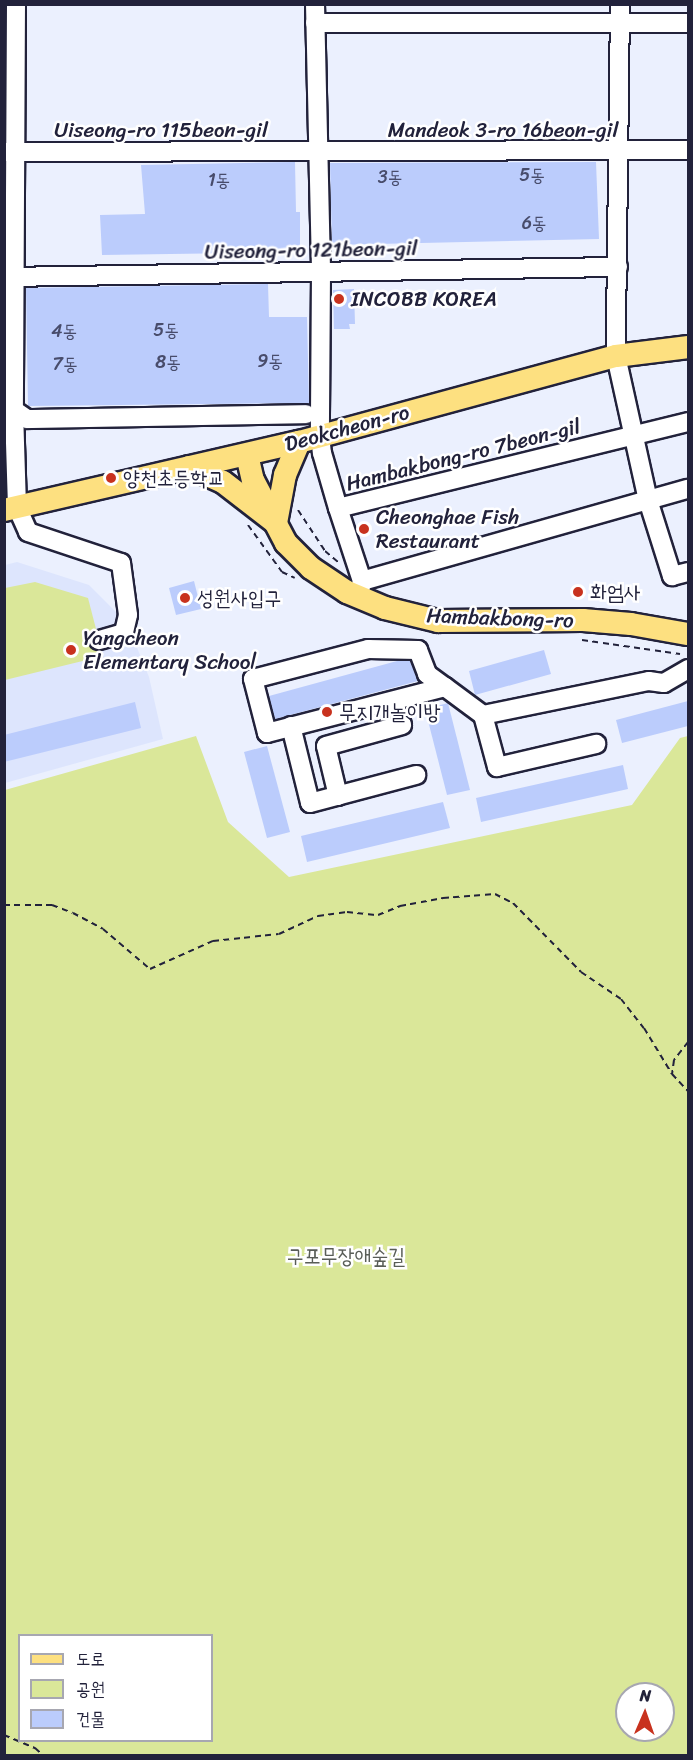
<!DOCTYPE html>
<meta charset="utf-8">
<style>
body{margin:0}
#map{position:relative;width:693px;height:1760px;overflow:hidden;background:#ebf0fe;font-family:Sriracha,"Poor Story",sans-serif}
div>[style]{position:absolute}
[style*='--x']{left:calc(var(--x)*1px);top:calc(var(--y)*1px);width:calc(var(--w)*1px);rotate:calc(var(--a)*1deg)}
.built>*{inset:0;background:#dde5fd}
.green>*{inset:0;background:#dae799}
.building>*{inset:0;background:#bbccfc}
.path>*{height:2px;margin-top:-1px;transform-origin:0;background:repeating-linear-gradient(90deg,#22223b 0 6px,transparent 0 10.5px)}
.roads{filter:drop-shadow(2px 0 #22223b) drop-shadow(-2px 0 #22223b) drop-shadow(0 2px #22223b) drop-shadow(0 -2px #22223b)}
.minor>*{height:18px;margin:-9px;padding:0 9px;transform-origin:9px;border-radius:9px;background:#fff}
.major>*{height:22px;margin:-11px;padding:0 11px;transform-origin:11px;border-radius:11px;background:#fde080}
.dots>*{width:16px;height:16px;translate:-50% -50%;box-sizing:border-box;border:3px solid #fff;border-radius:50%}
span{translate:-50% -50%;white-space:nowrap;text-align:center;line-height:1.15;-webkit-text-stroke:5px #fff;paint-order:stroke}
.number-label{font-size:18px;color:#484c6b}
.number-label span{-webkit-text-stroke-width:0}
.street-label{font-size:21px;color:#22223b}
.poi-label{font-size:21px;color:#22223b}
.left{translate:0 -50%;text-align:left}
.park-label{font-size:21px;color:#595d57}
.frame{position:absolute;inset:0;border:6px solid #22223b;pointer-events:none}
.legend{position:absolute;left:18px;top:1634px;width:195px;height:108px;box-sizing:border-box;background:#fff;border:2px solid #a7a7b1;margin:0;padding:8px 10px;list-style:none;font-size:18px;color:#22223b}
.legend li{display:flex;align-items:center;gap:12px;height:30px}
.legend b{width:30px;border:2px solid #a7a7b1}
.north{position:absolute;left:615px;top:1682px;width:60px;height:60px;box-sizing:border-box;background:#fff;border:2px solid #a7a7b1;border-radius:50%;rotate:2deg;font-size:16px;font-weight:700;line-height:24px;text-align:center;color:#22223b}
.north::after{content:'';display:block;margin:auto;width:21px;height:27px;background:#c8321e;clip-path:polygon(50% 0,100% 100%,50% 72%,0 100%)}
</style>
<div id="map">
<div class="built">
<div style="clip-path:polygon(17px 562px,89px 585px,127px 623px,149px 677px,163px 739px,5px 783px,5px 565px)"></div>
</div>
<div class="green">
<div style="clip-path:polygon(35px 582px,88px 598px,103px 656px,5px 680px,5px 588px)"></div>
<div style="clip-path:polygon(evenodd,196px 736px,228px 822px,289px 877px,632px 805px,680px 738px,688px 736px,688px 1755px,5px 1755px,5px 790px,196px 736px,20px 1636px,212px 1636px,212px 1740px,20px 1740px,20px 1636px,196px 736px,627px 1694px,663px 1694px,663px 1730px,627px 1730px,627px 1694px)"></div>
</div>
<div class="building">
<div style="clip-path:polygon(295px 162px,296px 212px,300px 212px,300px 252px,102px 255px,100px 215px,145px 214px,141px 165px)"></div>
<div style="clip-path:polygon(596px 162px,599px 239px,332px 245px,330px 163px)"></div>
<div style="clip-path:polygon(268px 284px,269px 317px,307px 317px,309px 403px,28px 406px,26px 288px)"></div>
<div style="clip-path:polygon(354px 289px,355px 324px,349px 324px,350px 329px,334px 329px,333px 290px)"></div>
<div style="clip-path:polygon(194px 581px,201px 609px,176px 615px,169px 588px)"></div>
<div style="clip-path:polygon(544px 650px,551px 674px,475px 695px,469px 671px)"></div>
<div style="clip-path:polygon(397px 661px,410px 661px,418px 681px,275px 719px,269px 696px)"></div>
<div style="clip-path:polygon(688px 701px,688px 726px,622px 743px,616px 720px)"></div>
<div style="clip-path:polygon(135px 702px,141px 728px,4px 762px,4px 735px)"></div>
<div style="clip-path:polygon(448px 703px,470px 790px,447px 795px,425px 709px)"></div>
<div style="clip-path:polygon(267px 746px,290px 832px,267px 838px,244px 752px)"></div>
<div style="clip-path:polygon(623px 765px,628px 789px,481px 822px,476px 798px)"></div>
<div style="clip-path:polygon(443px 802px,450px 828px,307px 862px,301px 836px)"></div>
</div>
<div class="path">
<div style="--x:298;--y:510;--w:49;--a:56.6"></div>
<div style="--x:325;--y:551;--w:17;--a:40"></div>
<div style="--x:248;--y:525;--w:58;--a:54.1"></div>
<div style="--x:282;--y:572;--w:14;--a:25"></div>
<div style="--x:582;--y:640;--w:99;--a:8.1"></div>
<div style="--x:4;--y:905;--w:48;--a:0"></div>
<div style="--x:52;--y:905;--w:22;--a:21"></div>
<div style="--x:73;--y:913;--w:34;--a:28"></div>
<div style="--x:103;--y:929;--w:62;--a:40.4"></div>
<div style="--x:150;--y:969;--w:69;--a:-24"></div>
<div style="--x:213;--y:941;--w:66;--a:-6.1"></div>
<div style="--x:279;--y:934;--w:43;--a:-24.8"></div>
<div style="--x:318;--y:916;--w:29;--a:-8"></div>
<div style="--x:347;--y:912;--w:31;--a:6"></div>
<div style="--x:378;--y:915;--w:24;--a:-22"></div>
<div style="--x:400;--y:906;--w:44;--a:-10.5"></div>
<div style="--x:443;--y:898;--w:52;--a:-4.4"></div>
<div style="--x:495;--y:894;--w:20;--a:27"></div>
<div style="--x:513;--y:903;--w:97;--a:45.4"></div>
<div style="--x:581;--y:972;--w:48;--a:34"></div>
<div style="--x:621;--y:999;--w:37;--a:52"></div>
<div style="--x:644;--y:1028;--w:54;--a:58.7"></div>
<div style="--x:688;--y:1042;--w:23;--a:128"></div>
<div style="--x:674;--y:1060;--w:14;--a:98"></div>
<div style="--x:672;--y:1074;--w:23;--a:47"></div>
<div style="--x:4;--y:1735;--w:34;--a:23"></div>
<div style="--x:35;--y:1748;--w:12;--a:42"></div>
</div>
<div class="roads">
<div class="minor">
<div style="--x:16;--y:4;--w:407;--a:90.3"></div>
<div style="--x:14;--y:411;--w:96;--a:88.2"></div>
<div style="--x:17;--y:507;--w:27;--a:66"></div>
<div style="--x:28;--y:532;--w:98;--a:18.4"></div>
<div style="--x:121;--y:563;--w:52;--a:82.3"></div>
<div style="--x:128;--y:615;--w:18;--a:103"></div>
<div style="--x:124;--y:633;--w:26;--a:164"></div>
<div style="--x:315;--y:4;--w:269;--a:88.7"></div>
<div style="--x:321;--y:273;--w:162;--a:90.4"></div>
<div style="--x:320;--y:435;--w:18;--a:84"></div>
<div style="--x:322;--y:453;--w:57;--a:73.8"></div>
<div style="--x:338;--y:508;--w:77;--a:71.8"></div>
<div style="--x:362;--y:581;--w:16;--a:101"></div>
<div style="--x:620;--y:4;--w:352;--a:90.7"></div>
<div style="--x:616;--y:356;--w:148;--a:77.5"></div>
<div style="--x:648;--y:500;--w:80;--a:72.5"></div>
<div style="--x:672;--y:576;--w:16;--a:-14"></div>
<div style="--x:315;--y:23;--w:373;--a:0"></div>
<div style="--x:4;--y:152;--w:684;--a:-0.17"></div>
<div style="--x:6;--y:277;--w:612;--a:-0.94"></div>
<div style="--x:8;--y:406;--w:23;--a:34"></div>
<div style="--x:27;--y:419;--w:279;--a:-1"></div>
<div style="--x:338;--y:508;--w:360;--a:-13.8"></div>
<div style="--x:362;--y:581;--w:339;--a:-15.8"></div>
<div style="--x:445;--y:687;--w:184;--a:165.5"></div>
<div style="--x:267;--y:733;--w:56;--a:-104.5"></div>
<div style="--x:253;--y:679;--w:119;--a:-14.6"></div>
<div style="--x:368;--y:649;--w:50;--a:1.1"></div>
<div style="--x:418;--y:650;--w:26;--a:69"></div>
<div style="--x:427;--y:674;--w:22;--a:36"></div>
<div style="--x:445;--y:687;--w:47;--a:36.4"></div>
<div style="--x:483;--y:715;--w:169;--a:-11.6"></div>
<div style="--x:649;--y:681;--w:15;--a:8"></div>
<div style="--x:664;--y:683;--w:28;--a:-30"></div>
<div style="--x:483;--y:715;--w:54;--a:74.9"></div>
<div style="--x:497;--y:767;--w:102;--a:-13.1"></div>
<div style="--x:291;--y:726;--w:79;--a:76.1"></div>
<div style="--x:310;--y:803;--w:110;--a:-14.8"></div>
<div style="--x:338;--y:796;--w:51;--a:-103.5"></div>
<div style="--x:326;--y:746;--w:79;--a:-15.4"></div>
</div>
<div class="major">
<div style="--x:247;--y:455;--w:26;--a:77"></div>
<div style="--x:253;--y:480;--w:71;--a:62.4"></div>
<div style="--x:286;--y:543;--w:35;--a:45"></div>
<div style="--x:311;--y:568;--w:43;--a:33.7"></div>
<div style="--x:347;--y:592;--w:41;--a:22.8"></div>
<div style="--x:385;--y:608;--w:55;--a:13.8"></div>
<div style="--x:438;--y:621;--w:145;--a:-0.4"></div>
<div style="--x:583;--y:620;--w:48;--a:4.8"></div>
<div style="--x:631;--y:624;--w:58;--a:10"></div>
<div style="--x:189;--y:467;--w:37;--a:24"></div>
<div style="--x:223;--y:482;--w:67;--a:37.7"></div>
<div style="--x:276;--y:523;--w:49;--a:-79.4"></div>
<div style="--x:285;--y:475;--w:36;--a:-67"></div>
<div style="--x:4;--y:510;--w:303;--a:-13"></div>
<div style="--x:299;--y:442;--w:328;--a:-15.2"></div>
<div style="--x:616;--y:356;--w:73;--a:-7.1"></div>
</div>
</div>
<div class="dots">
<div style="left:339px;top:299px;background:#c8321e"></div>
<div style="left:111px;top:478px;background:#c8321e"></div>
<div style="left:364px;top:529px;background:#c8321e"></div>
<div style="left:578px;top:592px;background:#c8321e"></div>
<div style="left:185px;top:598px;background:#c8321e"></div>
<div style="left:71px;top:650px;background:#c8321e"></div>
<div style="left:327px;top:712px;background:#c8321e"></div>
</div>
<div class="number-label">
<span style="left:532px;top:175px">5동</span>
<span style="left:390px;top:177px">3동</span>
<span style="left:219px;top:180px">1동</span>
<span style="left:534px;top:223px">6동</span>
<span style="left:166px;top:330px">5동</span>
<span style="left:64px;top:331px">4동</span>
<span style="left:270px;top:361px">9동</span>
<span style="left:168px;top:362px">8동</span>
<span style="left:65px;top:364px">7동</span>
</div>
<div class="street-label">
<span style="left:161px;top:130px">Uiseong-ro 115beon-gil</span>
<span style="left:503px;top:130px">Mandeok 3-ro 16beon-gil</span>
<span style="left:311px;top:250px;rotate:-1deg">Uiseong-ro 121beon-gil</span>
<span style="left:347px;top:428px;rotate:-15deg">Deokcheon-ro</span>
<span style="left:463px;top:455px;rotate:-14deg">Hambakbong-ro 7beon-gil</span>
<span style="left:500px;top:618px;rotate:2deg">Hambakbong-ro</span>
</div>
<div class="poi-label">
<span class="left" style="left:351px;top:299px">INCOBB KOREA</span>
<span class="left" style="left:123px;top:478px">양천초등학교</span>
<span class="left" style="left:376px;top:529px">Cheonghae Fish<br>Restaurant</span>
<span class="left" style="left:590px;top:592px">화엄사</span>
<span class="left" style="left:197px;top:598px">성원사입구</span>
<span class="left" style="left:83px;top:650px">Yangcheon<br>Elementary School</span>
<span class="left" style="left:339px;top:712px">무지개놀이방</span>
</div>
<div class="park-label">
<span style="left:346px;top:1256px">구포무장애숲길</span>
</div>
<div class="frame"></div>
<ul class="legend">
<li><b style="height:8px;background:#fde080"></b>도로</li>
<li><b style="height:16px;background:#dae799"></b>공원</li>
<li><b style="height:16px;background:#bbccfc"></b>건물</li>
</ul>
<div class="north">N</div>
</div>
